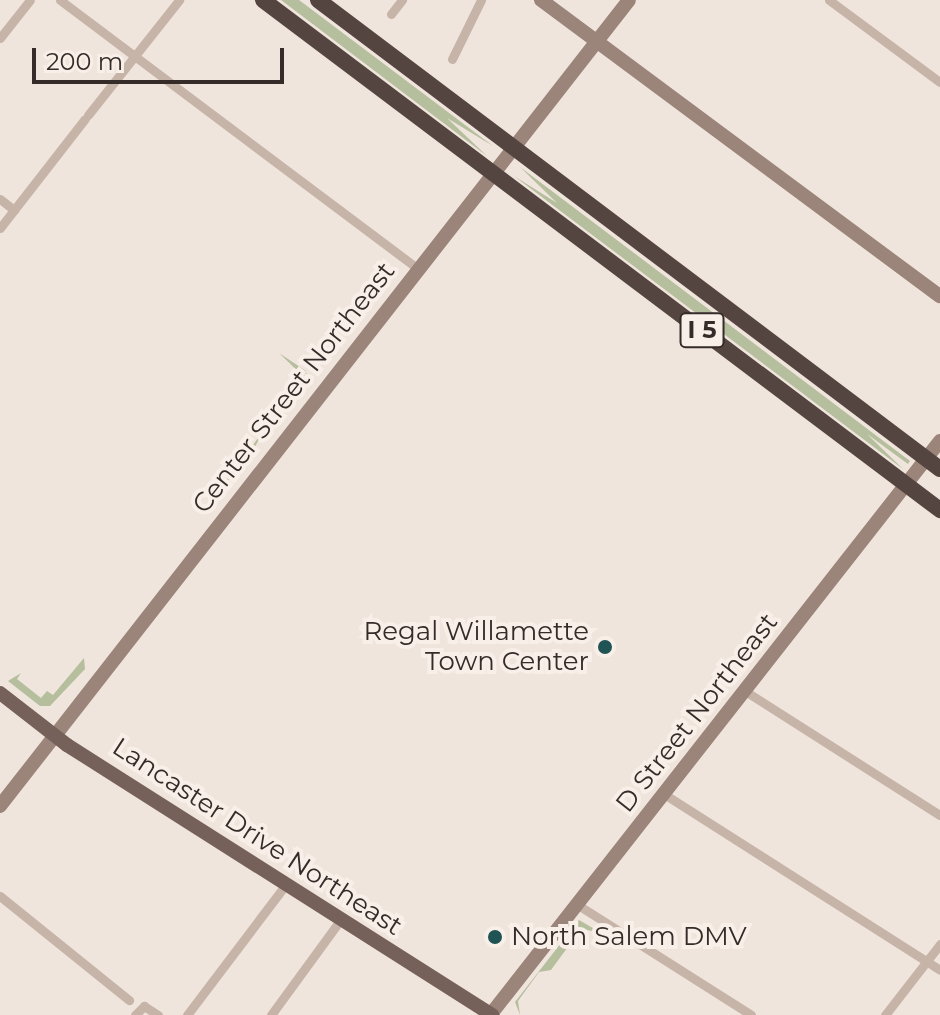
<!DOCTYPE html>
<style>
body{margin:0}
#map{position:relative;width:940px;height:1015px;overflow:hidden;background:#f0e5dc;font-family:Montserrat,sans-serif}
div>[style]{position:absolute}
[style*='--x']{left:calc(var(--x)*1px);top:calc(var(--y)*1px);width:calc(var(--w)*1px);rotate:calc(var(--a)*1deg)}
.green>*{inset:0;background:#b5be9d}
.street>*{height:9px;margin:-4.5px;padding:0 4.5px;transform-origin:4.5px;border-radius:4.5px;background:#c7b4a8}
.secondary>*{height:14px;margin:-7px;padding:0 7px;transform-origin:7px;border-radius:7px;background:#9b847a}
.primary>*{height:14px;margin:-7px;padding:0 7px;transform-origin:7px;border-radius:7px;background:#76615a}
.highway>*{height:16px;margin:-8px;padding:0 8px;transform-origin:8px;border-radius:8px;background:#554540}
.dots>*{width:22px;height:22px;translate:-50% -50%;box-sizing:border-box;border:4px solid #f8efe8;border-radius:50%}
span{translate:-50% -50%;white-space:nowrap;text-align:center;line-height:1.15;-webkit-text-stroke:8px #f8efe8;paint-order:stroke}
.shield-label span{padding:2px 6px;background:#f8efe8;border:2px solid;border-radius:6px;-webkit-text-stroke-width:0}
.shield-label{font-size:24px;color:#352b28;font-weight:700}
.street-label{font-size:26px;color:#352b28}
.poi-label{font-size:26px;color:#352b28}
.right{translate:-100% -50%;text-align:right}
.left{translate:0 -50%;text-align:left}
.scale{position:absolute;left:32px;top:48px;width:252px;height:36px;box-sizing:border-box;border:4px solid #352b28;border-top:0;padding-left:10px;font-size:24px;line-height:28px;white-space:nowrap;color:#352b28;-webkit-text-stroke:6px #f8efe8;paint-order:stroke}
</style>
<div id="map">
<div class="green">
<div style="clip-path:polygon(281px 0,299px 0,493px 146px,447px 118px,487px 156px)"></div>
<div style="clip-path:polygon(520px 167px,910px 461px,908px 464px,867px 434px,903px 469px,514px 176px,557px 203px)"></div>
<div style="clip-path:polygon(279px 353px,306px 371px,308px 382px,263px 432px,244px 467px,220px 488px,298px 386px,305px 378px)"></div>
<div style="clip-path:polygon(84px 658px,85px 669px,50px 706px,40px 706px,8px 681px,21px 673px,17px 679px,41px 698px,47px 691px,53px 695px)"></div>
<div style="clip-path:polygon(579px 920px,639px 955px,599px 932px,581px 929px,551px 970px,539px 972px,518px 1001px,520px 1015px,515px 1002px)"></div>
</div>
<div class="street">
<div style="--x:60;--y:0;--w:448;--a:36.9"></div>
<div style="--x:829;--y:0;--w:138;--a:36.5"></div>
<div style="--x:391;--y:14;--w:18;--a:-52"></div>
<div style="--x:0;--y:38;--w:48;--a:-51.7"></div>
<div style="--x:452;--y:59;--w:66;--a:-63.8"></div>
<div style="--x:88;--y:115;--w:147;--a:-51.6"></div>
<div style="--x:0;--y:199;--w:18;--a:38"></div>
<div style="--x:0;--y:228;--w:138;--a:-52.1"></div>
<div style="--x:745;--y:691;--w:231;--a:32.5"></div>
<div style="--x:664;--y:794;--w:327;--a:32.5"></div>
<div style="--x:0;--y:896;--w:166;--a:38.9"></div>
<div style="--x:578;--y:905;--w:205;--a:32.4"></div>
<div style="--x:135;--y:1015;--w:13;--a:-45"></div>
<div style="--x:144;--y:1006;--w:17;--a:33"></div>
<div style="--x:187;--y:1015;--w:164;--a:-52.9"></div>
<div style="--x:271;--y:1015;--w:119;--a:-53.9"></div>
<div style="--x:885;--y:1015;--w:90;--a:-52.2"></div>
</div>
<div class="secondary">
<div style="--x:541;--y:0;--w:497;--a:36.6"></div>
<div style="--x:0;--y:806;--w:1022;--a:-52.03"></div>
<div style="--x:491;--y:1014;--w:728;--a:-51.92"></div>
</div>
<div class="primary">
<div style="--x:0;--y:693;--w:85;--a:37.8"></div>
<div style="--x:67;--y:745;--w:504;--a:32.43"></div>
</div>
<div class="highway">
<div style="--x:263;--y:0;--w:848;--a:36.99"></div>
<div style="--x:318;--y:0;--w:779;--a:37.02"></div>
</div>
<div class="dots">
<div style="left:605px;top:647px;background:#205353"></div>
<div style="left:495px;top:937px;background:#205353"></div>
</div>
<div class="shield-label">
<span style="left:702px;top:330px">I 5</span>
</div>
<div class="street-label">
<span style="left:294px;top:388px;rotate:-52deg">Center Street Northeast</span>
<span style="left:697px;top:713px;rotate:-52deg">D Street Northeast</span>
<span style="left:257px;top:837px;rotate:33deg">Lancaster Drive Northeast</span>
</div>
<div class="poi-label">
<span class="right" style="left:589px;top:647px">Regal Willamette<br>Town Center</span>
<span class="left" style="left:511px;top:937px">North Salem DMV</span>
</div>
<div class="scale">200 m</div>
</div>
